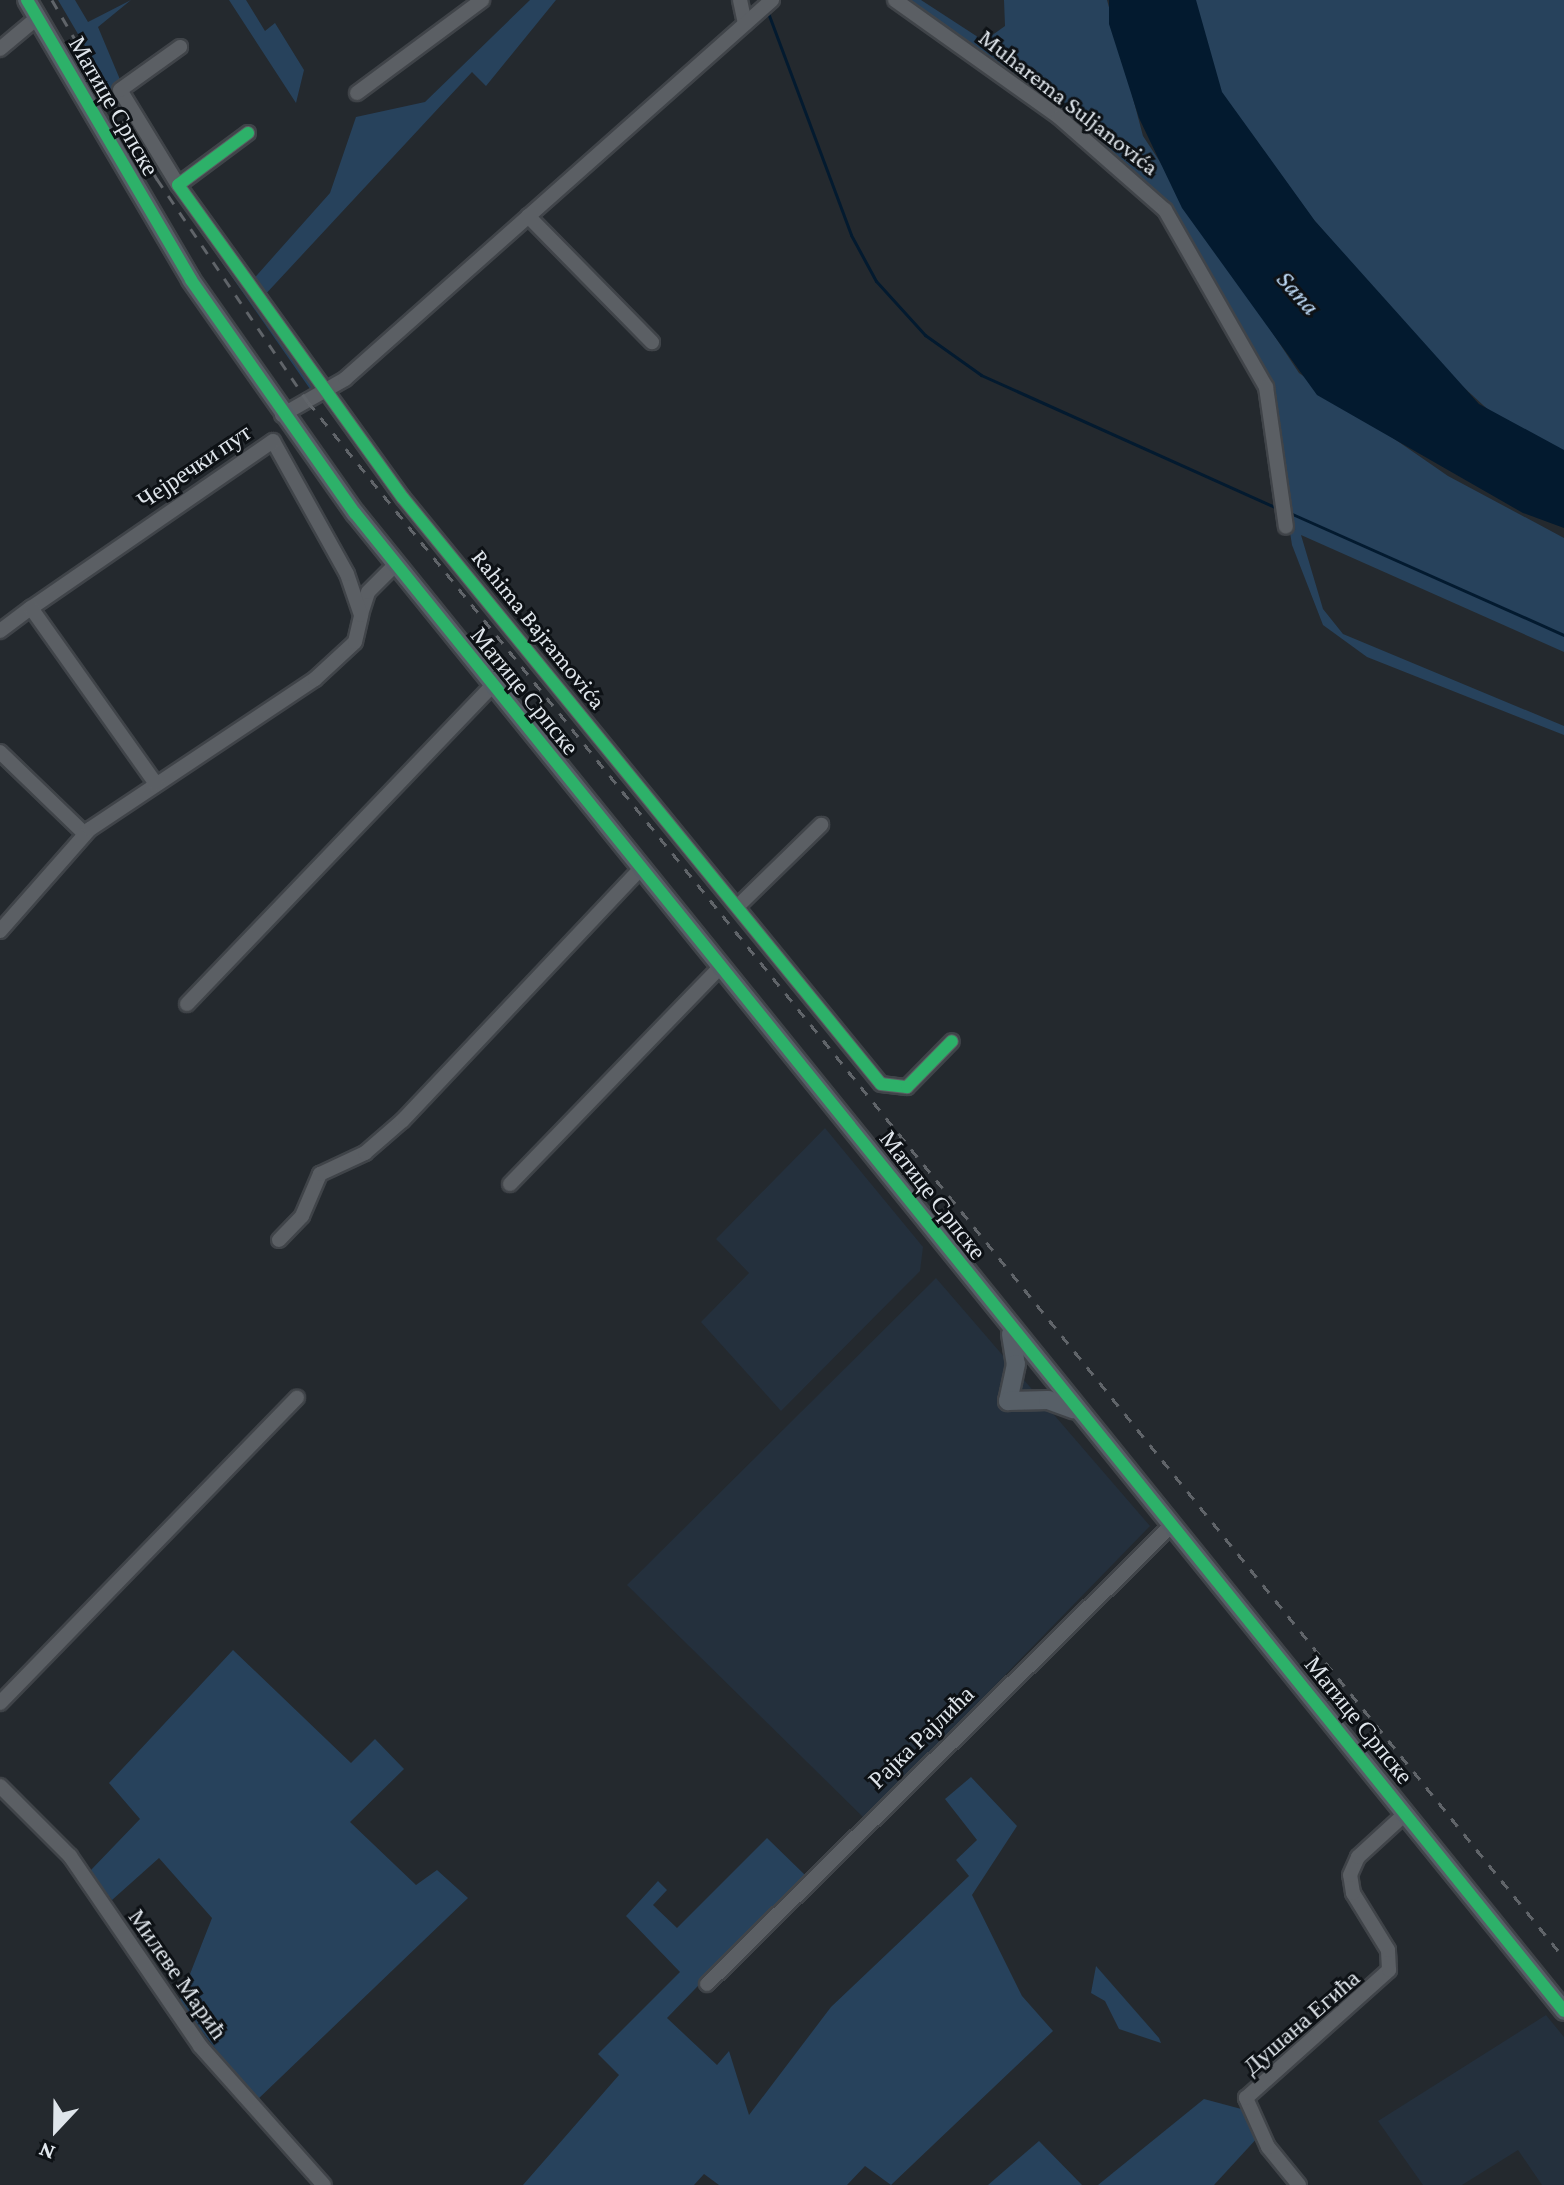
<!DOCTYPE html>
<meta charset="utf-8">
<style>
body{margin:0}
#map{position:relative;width:1564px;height:2185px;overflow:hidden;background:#24292e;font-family:"Crimson Pro",serif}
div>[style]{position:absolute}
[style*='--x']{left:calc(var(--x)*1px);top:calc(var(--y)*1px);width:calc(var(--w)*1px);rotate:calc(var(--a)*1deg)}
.built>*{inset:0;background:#24303d}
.green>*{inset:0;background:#27425c}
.water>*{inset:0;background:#031a2f}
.stream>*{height:3px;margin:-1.5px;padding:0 1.5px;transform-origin:1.5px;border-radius:1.5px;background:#031a2f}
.roads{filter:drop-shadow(2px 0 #404449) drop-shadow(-2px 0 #404449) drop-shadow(0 2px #404449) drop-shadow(0 -2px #404449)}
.minor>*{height:14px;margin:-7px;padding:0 7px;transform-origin:7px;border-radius:7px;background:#5b5f64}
.major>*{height:18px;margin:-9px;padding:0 9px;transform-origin:9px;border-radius:9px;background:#575f67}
.rail>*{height:3px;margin-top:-1.5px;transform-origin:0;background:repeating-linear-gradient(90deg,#606469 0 10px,transparent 0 20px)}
.cycleway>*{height:12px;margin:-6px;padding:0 6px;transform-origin:6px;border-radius:6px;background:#2db169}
span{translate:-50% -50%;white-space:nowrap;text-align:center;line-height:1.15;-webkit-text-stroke:6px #0d1115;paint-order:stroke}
.street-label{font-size:24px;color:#dfe5eb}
.water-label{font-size:26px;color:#bbd7f3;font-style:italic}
.north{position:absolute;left:16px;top:2089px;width:80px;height:80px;-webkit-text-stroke:6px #0d1115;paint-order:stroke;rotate:202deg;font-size:22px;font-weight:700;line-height:32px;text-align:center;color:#dfe5eb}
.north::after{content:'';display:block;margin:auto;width:28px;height:36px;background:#dfe5eb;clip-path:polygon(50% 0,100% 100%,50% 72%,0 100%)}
</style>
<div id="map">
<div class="built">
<div style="clip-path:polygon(825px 1128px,923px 1247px,920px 1271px,781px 1411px,701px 1322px,749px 1273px,716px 1239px)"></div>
<div style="clip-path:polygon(936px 1278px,1150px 1526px,865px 1819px,627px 1585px)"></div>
<div style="clip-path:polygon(1546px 2015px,1564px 2037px,1564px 2185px,1542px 2185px,1518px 2150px,1462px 2185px,1423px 2185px,1378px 2121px)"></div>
</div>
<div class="green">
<div style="clip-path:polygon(58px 0,75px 0,88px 22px,131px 0,98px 27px,124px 89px,119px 92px,316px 383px,310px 389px,159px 172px)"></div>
<div style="clip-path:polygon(229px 0,246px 0,265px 31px,275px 23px,304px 70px,296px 103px)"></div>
<div style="clip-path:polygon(530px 0,556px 0,486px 86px,472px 72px,262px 298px,249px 284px,330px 193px,356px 117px,425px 102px)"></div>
<div style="clip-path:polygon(905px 0,921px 0,984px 41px,1005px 26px,1004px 0,1107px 0,1143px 136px,1299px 373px,1448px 476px,1564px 538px,1564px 652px,1301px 535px,1323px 609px,1343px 634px,1564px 726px,1564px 735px,1367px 657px,1323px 625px,1292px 545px,1266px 376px,1182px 224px,1143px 179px,992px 58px)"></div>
<div style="clip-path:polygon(1195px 0,1564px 0,1564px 451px,1495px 416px,1448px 373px,1313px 219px,1221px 92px,1195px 21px)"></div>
<div style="clip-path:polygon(233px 1650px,351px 1763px,375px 1739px,404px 1769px,350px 1822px,416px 1885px,437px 1870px,468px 1898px,256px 2101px,179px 2002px,212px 1918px,159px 1858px,112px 1900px,90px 1871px,140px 1819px,109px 1783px)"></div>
<div style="clip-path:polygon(971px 1777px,1017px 1826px,972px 1895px,1022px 1996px,1053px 2031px,891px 2185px,865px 2166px,847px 2185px,719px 2185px,704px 2174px,694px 2185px,523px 2185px,619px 2075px,598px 2054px,680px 1972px,626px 1916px,658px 1881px,667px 1890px,653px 1905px,677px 1928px,767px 1838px,805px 1875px,667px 2018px,717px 2065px,729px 2051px,749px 2115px,831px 2007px,969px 1876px,956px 1860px,977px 1840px,945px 1799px)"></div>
<div style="clip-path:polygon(1096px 1966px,1159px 2038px,1161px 2043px,1119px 2029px,1105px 2001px,1091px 1993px)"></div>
<div style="clip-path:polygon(1204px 2099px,1245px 2110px,1259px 2136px,1214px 2185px,1098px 2185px)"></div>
<div style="clip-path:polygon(1039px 2141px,1082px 2185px,988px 2185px)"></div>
</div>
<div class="water">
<div style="clip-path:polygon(1109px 0,1196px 0,1222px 92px,1315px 221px,1479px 404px,1564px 450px,1564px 528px,1523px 513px,1317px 395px,1182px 208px,1139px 118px,1109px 24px)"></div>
</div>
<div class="stream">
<div style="--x:767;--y:10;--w:240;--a:69.5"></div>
<div style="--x:851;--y:235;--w:52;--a:61.5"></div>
<div style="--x:876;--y:281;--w:73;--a:47.8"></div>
<div style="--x:925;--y:335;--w:69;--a:35.5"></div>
<div style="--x:981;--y:375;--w:327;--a:24.2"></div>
<div style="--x:1290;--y:513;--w:300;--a:24"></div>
</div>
<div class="roads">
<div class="minor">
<div style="--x:740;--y:0;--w:24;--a:78"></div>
<div style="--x:895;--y:0;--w:201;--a:35.5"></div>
<div style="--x:1059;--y:117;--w:141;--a:41.3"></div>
<div style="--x:1165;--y:210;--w:204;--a:60.3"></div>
<div style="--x:1266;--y:387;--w:141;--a:81.9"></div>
<div style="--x:0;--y:49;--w:48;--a:-40"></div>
<div style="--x:357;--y:93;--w:156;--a:-36.6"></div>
<div style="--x:248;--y:133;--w:87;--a:143.4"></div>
<div style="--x:178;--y:185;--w:385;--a:54.3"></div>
<div style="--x:403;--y:498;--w:756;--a:50.8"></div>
<div style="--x:881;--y:1084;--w:26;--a:7"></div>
<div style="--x:907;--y:1087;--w:64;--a:-45.6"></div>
<div style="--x:178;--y:185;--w:111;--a:-121.4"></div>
<div style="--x:120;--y:90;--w:74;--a:-35.6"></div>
<div style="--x:528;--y:216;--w:177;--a:45.5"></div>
<div style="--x:282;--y:415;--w:73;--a:-29.7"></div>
<div style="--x:345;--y:379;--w:571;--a:-41.59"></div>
<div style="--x:361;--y:614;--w:23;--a:-72"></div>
<div style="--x:368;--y:592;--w:40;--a:-45"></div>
<div style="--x:0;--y:631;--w:39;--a:-37"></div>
<div style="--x:0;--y:752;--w:118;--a:44"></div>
<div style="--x:739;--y:905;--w:115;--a:-44.3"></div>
<div style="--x:0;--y:931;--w:136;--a:-48.6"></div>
<div style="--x:90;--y:829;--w:270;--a:-33.7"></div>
<div style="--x:315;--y:679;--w:54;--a:-42.8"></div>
<div style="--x:355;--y:642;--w:28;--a:-77"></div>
<div style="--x:361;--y:615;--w:43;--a:-108.9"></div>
<div style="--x:347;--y:574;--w:152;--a:-119.1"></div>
<div style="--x:273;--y:441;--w:294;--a:145.4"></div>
<div style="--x:31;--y:608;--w:216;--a:54.6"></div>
<div style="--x:187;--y:1004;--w:441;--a:-46.2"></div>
<div style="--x:510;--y:1184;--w:303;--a:-45.9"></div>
<div style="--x:279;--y:1240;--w:33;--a:-46"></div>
<div style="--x:302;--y:1216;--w:46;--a:-66.8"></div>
<div style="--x:320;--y:1174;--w:50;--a:-25"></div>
<div style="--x:365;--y:1153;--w:50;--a:-41"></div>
<div style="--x:403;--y:1120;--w:347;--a:-46.6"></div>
<div style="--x:0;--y:1703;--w:426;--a:-45.8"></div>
<div style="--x:0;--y:1786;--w:99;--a:45"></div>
<div style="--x:70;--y:1856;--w:230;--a:55.6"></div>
<div style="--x:200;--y:2046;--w:186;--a:48.3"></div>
<div style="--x:707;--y:1984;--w:651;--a:-44.63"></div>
<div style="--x:1299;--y:2185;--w:49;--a:-129.2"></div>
<div style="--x:1268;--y:2147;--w:54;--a:-114.2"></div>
<div style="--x:1246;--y:2098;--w:192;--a:-41.8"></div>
<div style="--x:1389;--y:1970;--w:20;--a:-93"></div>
<div style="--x:1388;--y:1950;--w:67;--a:-121.6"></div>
<div style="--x:1353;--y:1893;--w:18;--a:-99"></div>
<div style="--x:1350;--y:1875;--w:20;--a:-66"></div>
<div style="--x:1358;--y:1857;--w:64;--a:-42.5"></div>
</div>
<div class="major">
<div style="--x:27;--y:0;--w:324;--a:59.6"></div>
<div style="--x:191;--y:280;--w:285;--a:54.9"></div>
<div style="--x:355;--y:513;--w:1925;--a:51.09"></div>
<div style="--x:1011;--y:1334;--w:30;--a:81"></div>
<div style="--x:1016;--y:1364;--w:38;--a:102"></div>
<div style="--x:1008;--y:1401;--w:40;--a:-1.4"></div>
<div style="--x:1048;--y:1400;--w:27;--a:20"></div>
</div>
</div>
<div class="rail">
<div style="--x:52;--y:0;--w:208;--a:59.6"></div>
<div style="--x:157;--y:179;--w:269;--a:55.9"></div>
<div style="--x:308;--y:402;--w:2000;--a:51.09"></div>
</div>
<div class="cycleway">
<div style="--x:27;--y:0;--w:324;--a:59.6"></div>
<div style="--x:191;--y:280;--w:285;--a:54.9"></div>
<div style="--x:355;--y:513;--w:1925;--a:51.09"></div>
<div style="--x:248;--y:133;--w:87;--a:143.4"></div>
<div style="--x:178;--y:185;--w:385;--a:54.3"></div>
<div style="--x:403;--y:498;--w:756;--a:50.8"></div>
<div style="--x:881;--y:1084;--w:26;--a:7"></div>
<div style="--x:907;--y:1087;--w:64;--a:-45.6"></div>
</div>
<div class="street-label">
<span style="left:1069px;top:102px;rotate:38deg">Muharema Suljanovića</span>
<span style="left:114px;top:106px;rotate:60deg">Матице Српске</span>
<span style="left:194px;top:466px;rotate:-34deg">Чејречки пут</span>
<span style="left:539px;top:629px;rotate:51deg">Rahima Bajramovića</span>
<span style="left:525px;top:691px;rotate:51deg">Матице Српске</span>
<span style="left:933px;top:1195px;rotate:52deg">Матице Српске</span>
<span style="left:1359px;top:1720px;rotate:51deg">Матице Српске</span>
<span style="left:921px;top:1737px;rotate:-44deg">Рајка Рајлића</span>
<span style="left:178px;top:1974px;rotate:55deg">Милеве Мaрић</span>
<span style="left:1301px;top:2022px;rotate:-41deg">Душана Егића</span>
</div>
<div class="water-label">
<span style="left:1298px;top:293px;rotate:48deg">Sana</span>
</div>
<div class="north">N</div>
</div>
